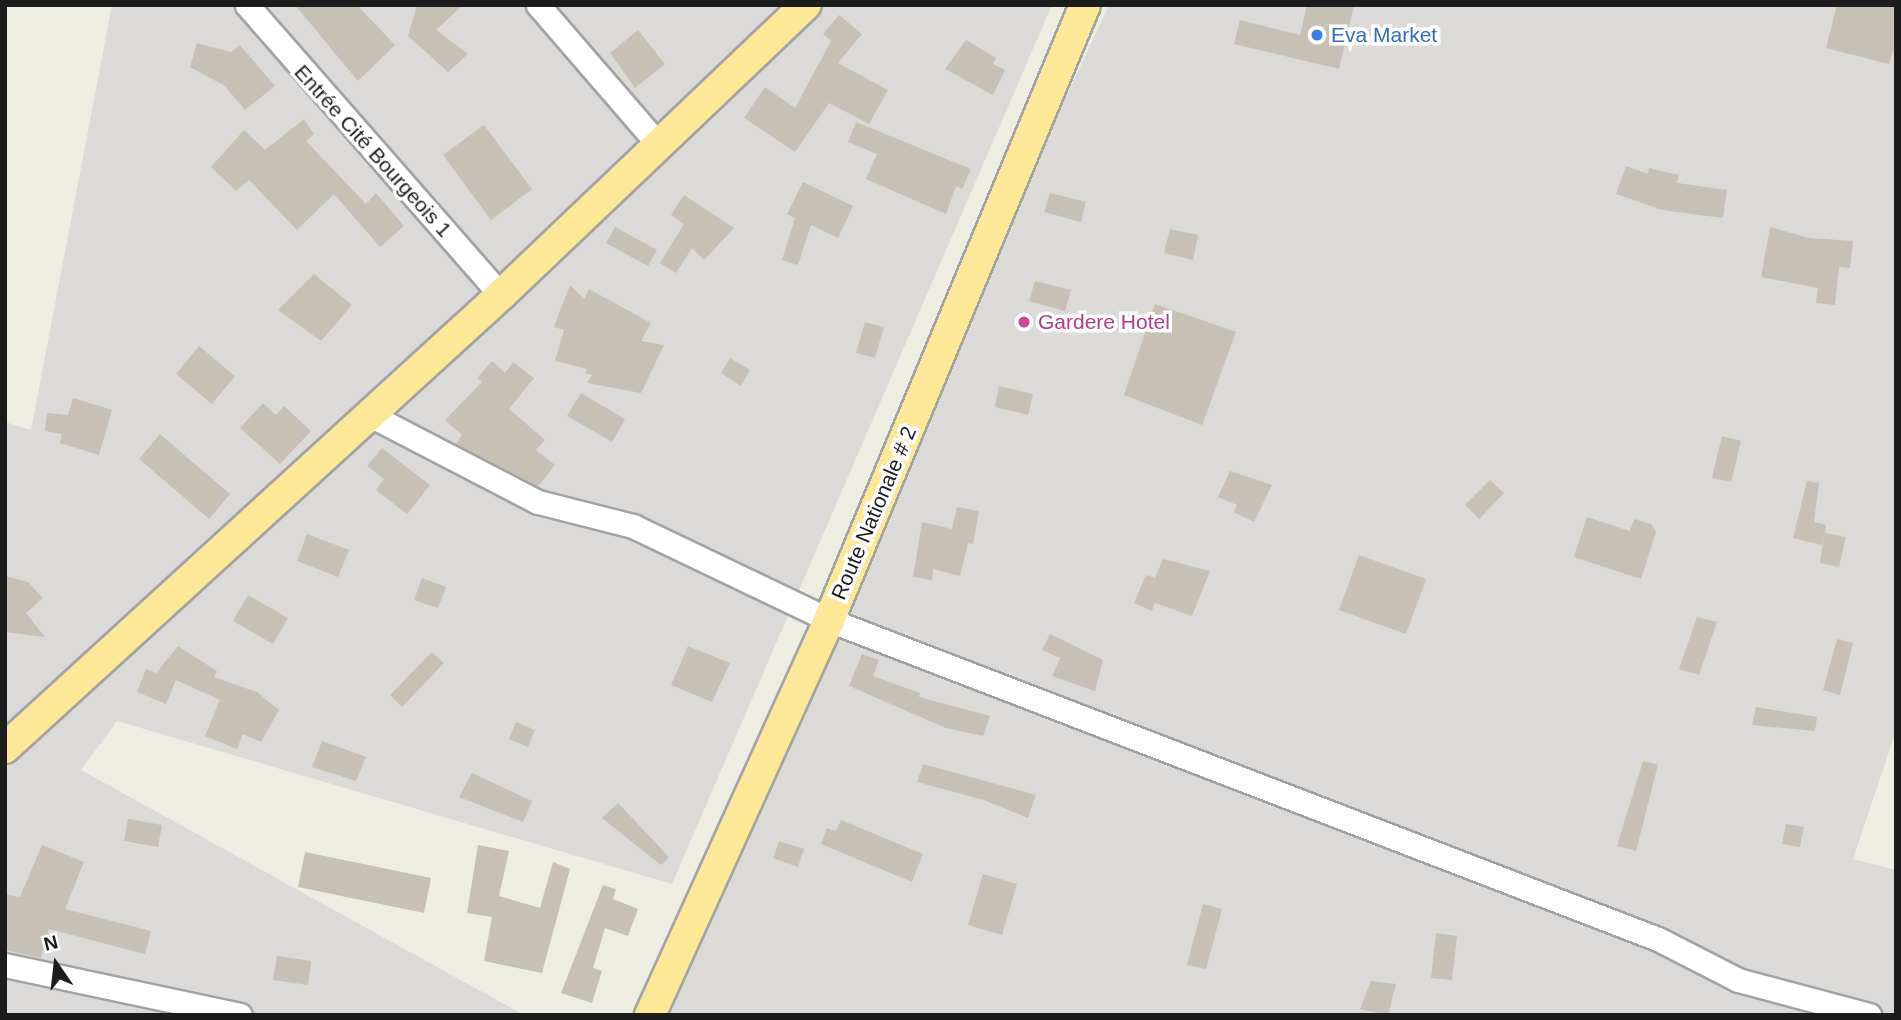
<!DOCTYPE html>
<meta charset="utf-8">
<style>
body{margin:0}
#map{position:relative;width:1901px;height:1020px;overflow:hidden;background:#eeede2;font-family:Helvetica,sans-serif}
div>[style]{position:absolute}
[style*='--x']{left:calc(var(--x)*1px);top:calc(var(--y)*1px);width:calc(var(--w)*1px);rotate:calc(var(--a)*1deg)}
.residential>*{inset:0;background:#dbdad9}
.building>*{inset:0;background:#c6c0b5}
.roads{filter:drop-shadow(2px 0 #a3a3a3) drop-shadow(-2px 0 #a3a3a3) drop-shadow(0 2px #a3a3a3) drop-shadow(0 -2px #a3a3a3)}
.minor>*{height:23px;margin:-11.5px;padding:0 11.5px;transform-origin:11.5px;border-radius:11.5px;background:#fff}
.major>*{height:30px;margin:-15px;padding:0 15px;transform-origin:15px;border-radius:15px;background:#fde898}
.dots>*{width:19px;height:19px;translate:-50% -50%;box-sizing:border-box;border:4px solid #fff;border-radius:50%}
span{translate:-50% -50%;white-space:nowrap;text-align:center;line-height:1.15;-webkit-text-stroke:7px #fff;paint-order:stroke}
.shop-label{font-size:21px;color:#366cbe}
.left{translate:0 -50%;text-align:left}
.street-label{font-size:21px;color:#1c1c1c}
.hotel-label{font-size:21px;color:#b23c85}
.frame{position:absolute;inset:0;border:7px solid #1c1c1c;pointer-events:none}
.north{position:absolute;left:21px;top:929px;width:70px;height:70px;-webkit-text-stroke:5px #fff;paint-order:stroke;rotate:346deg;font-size:19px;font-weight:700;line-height:28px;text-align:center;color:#1c1c1c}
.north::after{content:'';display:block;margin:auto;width:24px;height:32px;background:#1c1c1c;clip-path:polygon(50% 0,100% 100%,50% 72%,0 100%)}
</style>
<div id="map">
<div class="residential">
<div style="clip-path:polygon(112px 5px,1052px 5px,672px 884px,117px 721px,81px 770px,524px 1015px,5px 1015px,5px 422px,31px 430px)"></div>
<div style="clip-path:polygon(1109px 5px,1896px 5px,1896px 731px,1853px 859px,1896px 870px,1896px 1015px,635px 1015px)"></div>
</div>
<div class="building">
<div style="clip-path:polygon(295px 5px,357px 5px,395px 45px,358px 81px)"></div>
<div style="clip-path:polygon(417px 5px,463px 5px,436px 30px,468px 54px,448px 72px,408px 36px)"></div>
<div style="clip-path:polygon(1307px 5px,1354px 5px,1339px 69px,1234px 44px,1240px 20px,1300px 35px)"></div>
<div style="clip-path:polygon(1837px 5px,1896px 5px,1896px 40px,1889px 64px,1826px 48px)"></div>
<div style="clip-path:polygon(839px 15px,862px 34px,838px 63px,888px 90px,869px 124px,829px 103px,795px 152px,744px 118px,765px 87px,795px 108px,831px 41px,823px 34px)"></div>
<div style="clip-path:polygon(638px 30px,665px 64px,635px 88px,610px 53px)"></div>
<div style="clip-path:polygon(966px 40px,996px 58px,993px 64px,1005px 70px,993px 95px,945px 69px)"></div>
<div style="clip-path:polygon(197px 43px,231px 52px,240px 45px,275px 86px,245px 110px,225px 86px,190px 67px)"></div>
<div style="clip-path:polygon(304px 119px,314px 134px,306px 141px,366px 204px,376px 193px,404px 226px,380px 247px,334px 194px,297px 230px,249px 180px,236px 191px,211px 167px,244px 130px,265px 150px)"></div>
<div style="clip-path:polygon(856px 122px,971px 169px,962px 189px,956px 186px,946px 214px,866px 179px,877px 154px,848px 142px)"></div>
<div style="clip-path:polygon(484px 125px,532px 189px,491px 220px,443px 155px)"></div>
<div style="clip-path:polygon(1626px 166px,1648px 174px,1649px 168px,1679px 175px,1677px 183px,1727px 190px,1723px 218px,1662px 210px,1616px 194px)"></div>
<div style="clip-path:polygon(803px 182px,853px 206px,838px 238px,811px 225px,798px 265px,782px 260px,795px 218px,787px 214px)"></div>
<div style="clip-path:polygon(1050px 193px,1086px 202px,1081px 222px,1044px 212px)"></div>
<div style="clip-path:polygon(684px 195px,734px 228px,704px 260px,692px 248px,676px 273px,660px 263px,684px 224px,671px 215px)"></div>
<div style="clip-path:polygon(615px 227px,657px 250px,648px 266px,606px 243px)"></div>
<div style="clip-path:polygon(1770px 227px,1809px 238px,1853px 241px,1850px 268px,1839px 267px,1835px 305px,1816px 303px,1818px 288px,1761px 277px)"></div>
<div style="clip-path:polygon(1170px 229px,1198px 235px,1193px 260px,1164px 253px)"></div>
<div style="clip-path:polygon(314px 274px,352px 305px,321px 341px,278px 310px)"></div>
<div style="clip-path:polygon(1035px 281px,1071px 290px,1065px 311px,1029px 301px)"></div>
<div style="clip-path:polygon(570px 285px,584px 299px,589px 289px,651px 323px,641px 341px,664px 345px,641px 393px,587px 383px,592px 375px,585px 373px,587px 369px,555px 361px,564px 330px,554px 327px)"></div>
<div style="clip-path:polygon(1155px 304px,1236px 332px,1202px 425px,1124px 395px)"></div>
<div style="clip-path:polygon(865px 322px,884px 327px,875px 358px,856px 353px)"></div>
<div style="clip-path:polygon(199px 346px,235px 376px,212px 404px,176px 374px)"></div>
<div style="clip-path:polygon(730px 358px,750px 370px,741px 386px,721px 373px)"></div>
<div style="clip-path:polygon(492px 361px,505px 373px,513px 362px,534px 378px,509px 409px,545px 440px,536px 450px,555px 465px,538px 486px,456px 444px,462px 435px,445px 420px,482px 382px,477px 378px)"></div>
<div style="clip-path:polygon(999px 386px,1033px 394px,1028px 415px,995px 407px)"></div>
<div style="clip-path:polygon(581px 393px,625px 419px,612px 442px,567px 416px)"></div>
<div style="clip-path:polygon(73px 398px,112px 410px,99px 455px,60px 443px,62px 434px,45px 431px,47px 413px,68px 415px)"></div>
<div style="clip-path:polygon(263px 403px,276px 415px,284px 406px,311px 431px,280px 464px,240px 428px)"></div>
<div style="clip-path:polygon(160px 434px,230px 494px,209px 519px,139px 459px)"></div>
<div style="clip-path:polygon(1722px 436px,1741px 441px,1731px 482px,1712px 478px)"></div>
<div style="clip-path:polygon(382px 448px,430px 485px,407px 514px,376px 490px,384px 479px,367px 466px)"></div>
<div style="clip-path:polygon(1230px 471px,1272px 485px,1254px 522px,1234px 512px,1237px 505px,1218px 497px)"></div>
<div style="clip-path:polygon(1490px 480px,1504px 493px,1479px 519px,1465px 505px)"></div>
<div style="clip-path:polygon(1807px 481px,1819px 483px,1814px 522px,1826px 525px,1825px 533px,1846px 537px,1839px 567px,1820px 563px,1824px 535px,1822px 545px,1793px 538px)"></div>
<div style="clip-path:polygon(957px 507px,979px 511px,973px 544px,968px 543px,960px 576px,933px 569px,932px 580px,913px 577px,922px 522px,952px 529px)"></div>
<div style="clip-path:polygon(1587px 517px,1630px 531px,1634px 519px,1651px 524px,1656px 532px,1641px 579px,1574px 557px)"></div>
<div style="clip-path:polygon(307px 534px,349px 550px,338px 577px,297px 561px)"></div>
<div style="clip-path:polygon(1359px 555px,1426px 579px,1406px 634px,1339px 610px)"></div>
<div style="clip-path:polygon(1163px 559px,1210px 571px,1192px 616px,1155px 603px,1152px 611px,1134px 603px,1146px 575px,1155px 578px)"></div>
<div style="clip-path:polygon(5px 576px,28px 582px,43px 598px,26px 613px,45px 637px,5px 632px)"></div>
<div style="clip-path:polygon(422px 578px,446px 587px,438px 608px,414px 600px)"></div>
<div style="clip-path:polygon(248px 595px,288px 618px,273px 644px,233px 621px)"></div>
<div style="clip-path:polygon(1697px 617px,1717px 622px,1699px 675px,1679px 669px)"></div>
<div style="clip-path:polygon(1050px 634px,1103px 660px,1095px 691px,1052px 676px,1060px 658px,1042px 650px)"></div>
<div style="clip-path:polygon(1837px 639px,1853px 643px,1840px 695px,1823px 690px)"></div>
<div style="clip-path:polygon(178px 646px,217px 671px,214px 677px,257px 692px,279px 710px,261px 742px,243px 734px,237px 749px,205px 736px,220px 700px,176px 680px,166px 704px,137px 692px,146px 669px,156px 673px)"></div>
<div style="clip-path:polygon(688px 646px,730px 663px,712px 702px,671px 685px)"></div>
<div style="clip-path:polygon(432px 652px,444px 663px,402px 707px,390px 695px)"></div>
<div style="clip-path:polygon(862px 654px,879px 660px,873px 676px,920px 693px,919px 697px,990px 716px,983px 736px,946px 728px,849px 686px)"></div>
<div style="clip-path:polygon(1756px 707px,1817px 717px,1815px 731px,1752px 725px)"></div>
<div style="clip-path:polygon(516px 722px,535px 730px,528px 747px,509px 739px)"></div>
<div style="clip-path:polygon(322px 741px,366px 757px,356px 781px,312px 767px)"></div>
<div style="clip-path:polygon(1643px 761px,1658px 765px,1636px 851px,1617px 846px)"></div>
<div style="clip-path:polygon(923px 764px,1036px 795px,1028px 818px,984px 800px,917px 782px)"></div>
<div style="clip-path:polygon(472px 773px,532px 801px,523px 822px,459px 797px)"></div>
<div style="clip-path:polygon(618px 803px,669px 857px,661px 865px,602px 818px)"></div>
<div style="clip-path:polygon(128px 819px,162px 825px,158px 847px,124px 841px)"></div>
<div style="clip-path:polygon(841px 820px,923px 854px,912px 882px,821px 844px,827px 828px,836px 831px)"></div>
<div style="clip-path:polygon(1786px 824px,1804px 827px,1800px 847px,1782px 844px)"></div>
<div style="clip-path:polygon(779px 841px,804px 849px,798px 867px,773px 858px)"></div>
<div style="clip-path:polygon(42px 845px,84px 862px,65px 909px,151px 931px,145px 954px,49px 929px,41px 958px,5px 950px,5px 894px,20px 897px)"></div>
<div style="clip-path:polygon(478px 845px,509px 851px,499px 896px,540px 908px,553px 862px,570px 869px,542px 973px,484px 961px,492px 917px,467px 913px)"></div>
<div style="clip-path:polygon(305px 852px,431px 878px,424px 913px,298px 887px)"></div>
<div style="clip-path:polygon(983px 874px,1017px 884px,1002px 935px,968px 925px)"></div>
<div style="clip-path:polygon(603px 885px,616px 889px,613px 899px,638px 909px,628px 936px,605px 928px,593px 968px,602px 971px,592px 1003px,561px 993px)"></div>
<div style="clip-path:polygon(1203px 904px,1222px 909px,1206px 969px,1187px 965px)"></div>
<div style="clip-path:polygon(1436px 933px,1457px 936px,1452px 980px,1431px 978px)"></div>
<div style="clip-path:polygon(277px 956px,311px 961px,308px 985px,273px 980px)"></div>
<div style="clip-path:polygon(1371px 981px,1396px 984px,1388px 1015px,1360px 1009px)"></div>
</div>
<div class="roads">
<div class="minor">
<div style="--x:247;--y:5;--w:386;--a:48.8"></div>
<div style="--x:538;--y:5;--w:185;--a:49.2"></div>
<div style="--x:370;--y:415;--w:189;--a:27.4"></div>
<div style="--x:538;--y:502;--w:98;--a:14.2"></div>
<div style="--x:633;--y:526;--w:217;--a:25.6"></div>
<div style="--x:829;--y:620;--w:888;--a:21.05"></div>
<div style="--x:1658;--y:939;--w:90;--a:27.1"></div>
<div style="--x:1738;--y:980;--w:136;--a:15"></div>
<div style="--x:5;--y:965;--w:240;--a:12"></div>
</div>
<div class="major">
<div style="--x:5;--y:748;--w:672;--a:-42.41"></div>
<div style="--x:501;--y:295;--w:421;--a:-43.6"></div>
<div style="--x:650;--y:1015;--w:434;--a:-65.6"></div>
<div style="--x:829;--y:620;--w:666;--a:-67.4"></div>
</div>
</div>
<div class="dots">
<div style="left:1317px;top:35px;background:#3f7fe0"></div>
<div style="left:1024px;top:322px;background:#d1479c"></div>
</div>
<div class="shop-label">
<span class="left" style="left:1331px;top:35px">Eva Market</span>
</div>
<div class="street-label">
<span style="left:373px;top:151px;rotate:48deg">Entrée Cité Bourgeois 1</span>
<span style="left:874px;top:513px;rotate:-67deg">Route Nationale # 2</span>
</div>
<div class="hotel-label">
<span class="left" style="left:1038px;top:322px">Gardere Hotel</span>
</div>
<div class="frame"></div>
<div class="north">N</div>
</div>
